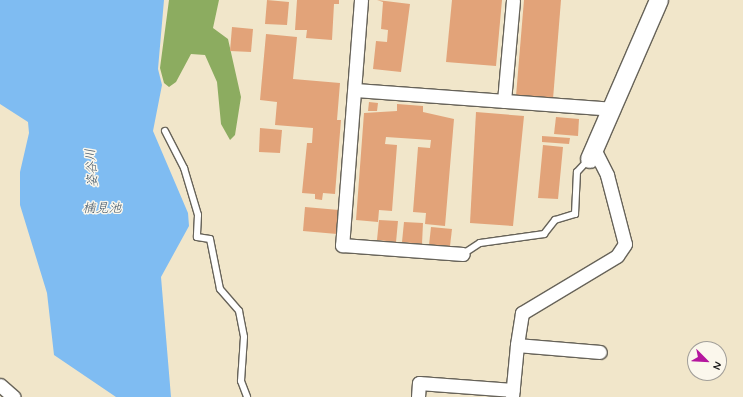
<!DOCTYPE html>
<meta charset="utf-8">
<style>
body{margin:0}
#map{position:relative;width:743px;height:397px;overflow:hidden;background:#f1e6ca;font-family:Mynerve,"Klee One",sans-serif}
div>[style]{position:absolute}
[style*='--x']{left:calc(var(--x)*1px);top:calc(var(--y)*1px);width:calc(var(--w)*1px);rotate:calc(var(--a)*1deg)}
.forest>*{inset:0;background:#8cac60}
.water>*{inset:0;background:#7fbcf2}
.building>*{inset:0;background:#e2a379}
.roads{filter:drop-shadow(1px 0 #676359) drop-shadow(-1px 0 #676359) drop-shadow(0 1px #676359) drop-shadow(0 -1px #676359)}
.lane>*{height:6px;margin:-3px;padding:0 3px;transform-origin:3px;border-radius:3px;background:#fff}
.street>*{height:13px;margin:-6.5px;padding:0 6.5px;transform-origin:6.5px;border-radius:6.5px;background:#fff}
.secondary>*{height:18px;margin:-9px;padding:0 9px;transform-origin:9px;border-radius:9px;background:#fff}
span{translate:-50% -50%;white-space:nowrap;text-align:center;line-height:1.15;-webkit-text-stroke:3px #fbf7ec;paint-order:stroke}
.water-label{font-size:13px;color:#3f5467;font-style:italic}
.north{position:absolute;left:687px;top:341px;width:40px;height:40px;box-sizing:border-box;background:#fbf7ec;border:1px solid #a29f99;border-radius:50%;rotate:114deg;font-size:11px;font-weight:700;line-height:16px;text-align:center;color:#1c1c1c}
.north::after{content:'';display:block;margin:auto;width:14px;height:18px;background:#b5179e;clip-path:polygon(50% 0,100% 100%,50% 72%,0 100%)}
</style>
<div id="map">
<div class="forest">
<div style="clip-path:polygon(169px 0,219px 0,213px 28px,228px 39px,241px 97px,235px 135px,230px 140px,221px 124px,217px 82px,205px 55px,191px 54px,176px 82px,169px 87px,164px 83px,160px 68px)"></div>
</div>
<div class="water">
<div style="clip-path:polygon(0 0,164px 0,158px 69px,162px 85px,153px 131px,188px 213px,189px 226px,161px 277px,171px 397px,116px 397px,54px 355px,47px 293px,20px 205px,20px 172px,29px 133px,28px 122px,0 104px)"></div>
</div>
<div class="building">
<div style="clip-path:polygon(267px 0,289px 2px,287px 25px,265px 24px)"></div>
<div style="clip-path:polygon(297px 0,339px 0,339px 4px,334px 4px,332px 40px,306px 38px,307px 30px,295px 30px)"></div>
<div style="clip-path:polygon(377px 0,410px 4px,401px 72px,373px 69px,376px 41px,387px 42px,388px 30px,381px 29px,383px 2px)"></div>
<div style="clip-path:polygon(452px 0,502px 0,496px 66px,446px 62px)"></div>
<div style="clip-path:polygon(524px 0,561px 0,553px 99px,516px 96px)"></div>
<div style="clip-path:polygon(232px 27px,253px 29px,251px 52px,230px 51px)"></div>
<div style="clip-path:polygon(266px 34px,297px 37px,293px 79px,340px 83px,337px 120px,341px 120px,335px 194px,323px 193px,322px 200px,315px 199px,315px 194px,302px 193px,307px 143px,312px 143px,313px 128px,275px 125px,277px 102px,260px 100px)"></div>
<div style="clip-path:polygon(369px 102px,378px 103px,377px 111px,368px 111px)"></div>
<div style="clip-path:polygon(397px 104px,423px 106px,423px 112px,454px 119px,445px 226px,425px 224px,426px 213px,413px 212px,418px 147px,430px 148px,431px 140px,386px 137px,385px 144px,397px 145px,392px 211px,379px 210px,378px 222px,356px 220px,364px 113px,397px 111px)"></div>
<div style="clip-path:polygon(476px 112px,524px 116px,513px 226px,470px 223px)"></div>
<div style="clip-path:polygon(556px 117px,579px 119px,578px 136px,554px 134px)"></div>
<div style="clip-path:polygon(260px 128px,282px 130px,280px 153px,259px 152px)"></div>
<div style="clip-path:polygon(542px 136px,570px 138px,569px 144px,542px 142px)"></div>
<div style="clip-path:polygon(543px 145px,563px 147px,558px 199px,538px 198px)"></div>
<div style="clip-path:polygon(305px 207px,339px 210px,337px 234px,303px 231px)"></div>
<div style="clip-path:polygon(379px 220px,398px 221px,396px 242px,377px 240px)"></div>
<div style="clip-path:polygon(404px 222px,423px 223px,422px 244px,402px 242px)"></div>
<div style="clip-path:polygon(431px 227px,452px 229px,450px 246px,429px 245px)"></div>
</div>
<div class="roads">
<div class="lane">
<div style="--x:165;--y:131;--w:42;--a:62.8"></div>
<div style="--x:184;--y:168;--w:49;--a:73.4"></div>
<div style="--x:198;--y:215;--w:22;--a:93"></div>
<div style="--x:197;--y:237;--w:13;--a:9"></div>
<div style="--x:210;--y:239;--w:51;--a:78.7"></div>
<div style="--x:220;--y:289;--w:29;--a:49"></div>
<div style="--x:239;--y:311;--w:26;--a:79"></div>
<div style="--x:244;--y:337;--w:44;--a:93.9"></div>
<div style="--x:241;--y:381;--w:17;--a:69"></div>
<div style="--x:463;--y:254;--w:20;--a:-33"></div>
<div style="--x:480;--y:243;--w:65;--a:-8"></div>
<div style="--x:544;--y:234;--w:18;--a:-52"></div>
<div style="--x:555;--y:220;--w:21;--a:-17"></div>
<div style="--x:575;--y:214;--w:42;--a:-87.3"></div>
<div style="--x:577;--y:172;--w:16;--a:-47"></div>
</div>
<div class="street">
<div style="--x:361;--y:0;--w:246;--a:94.4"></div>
<div style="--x:342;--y:245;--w:121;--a:4.3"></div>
<div style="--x:355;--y:90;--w:257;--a:4.2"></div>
<div style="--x:504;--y:101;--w:101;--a:-84.9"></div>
<div style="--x:594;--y:149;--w:29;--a:63"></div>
<div style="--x:607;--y:175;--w:71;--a:75.4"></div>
<div style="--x:625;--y:244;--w:14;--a:124"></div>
<div style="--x:617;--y:256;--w:111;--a:149"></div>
<div style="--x:522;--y:313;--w:32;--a:99"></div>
<div style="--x:517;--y:345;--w:83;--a:4.8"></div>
<div style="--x:0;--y:385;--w:18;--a:41"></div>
<div style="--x:418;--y:397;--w:14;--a:-86"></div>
<div style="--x:419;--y:383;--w:94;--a:4.3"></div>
<div style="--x:512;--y:397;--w:52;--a:-84.5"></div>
</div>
<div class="secondary">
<div style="--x:590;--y:159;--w:173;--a:-66.5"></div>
</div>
</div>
<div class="water-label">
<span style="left:93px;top:168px;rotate:-94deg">姿谷川</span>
<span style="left:102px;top:209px">楠見池</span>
</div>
<div class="north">N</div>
</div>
